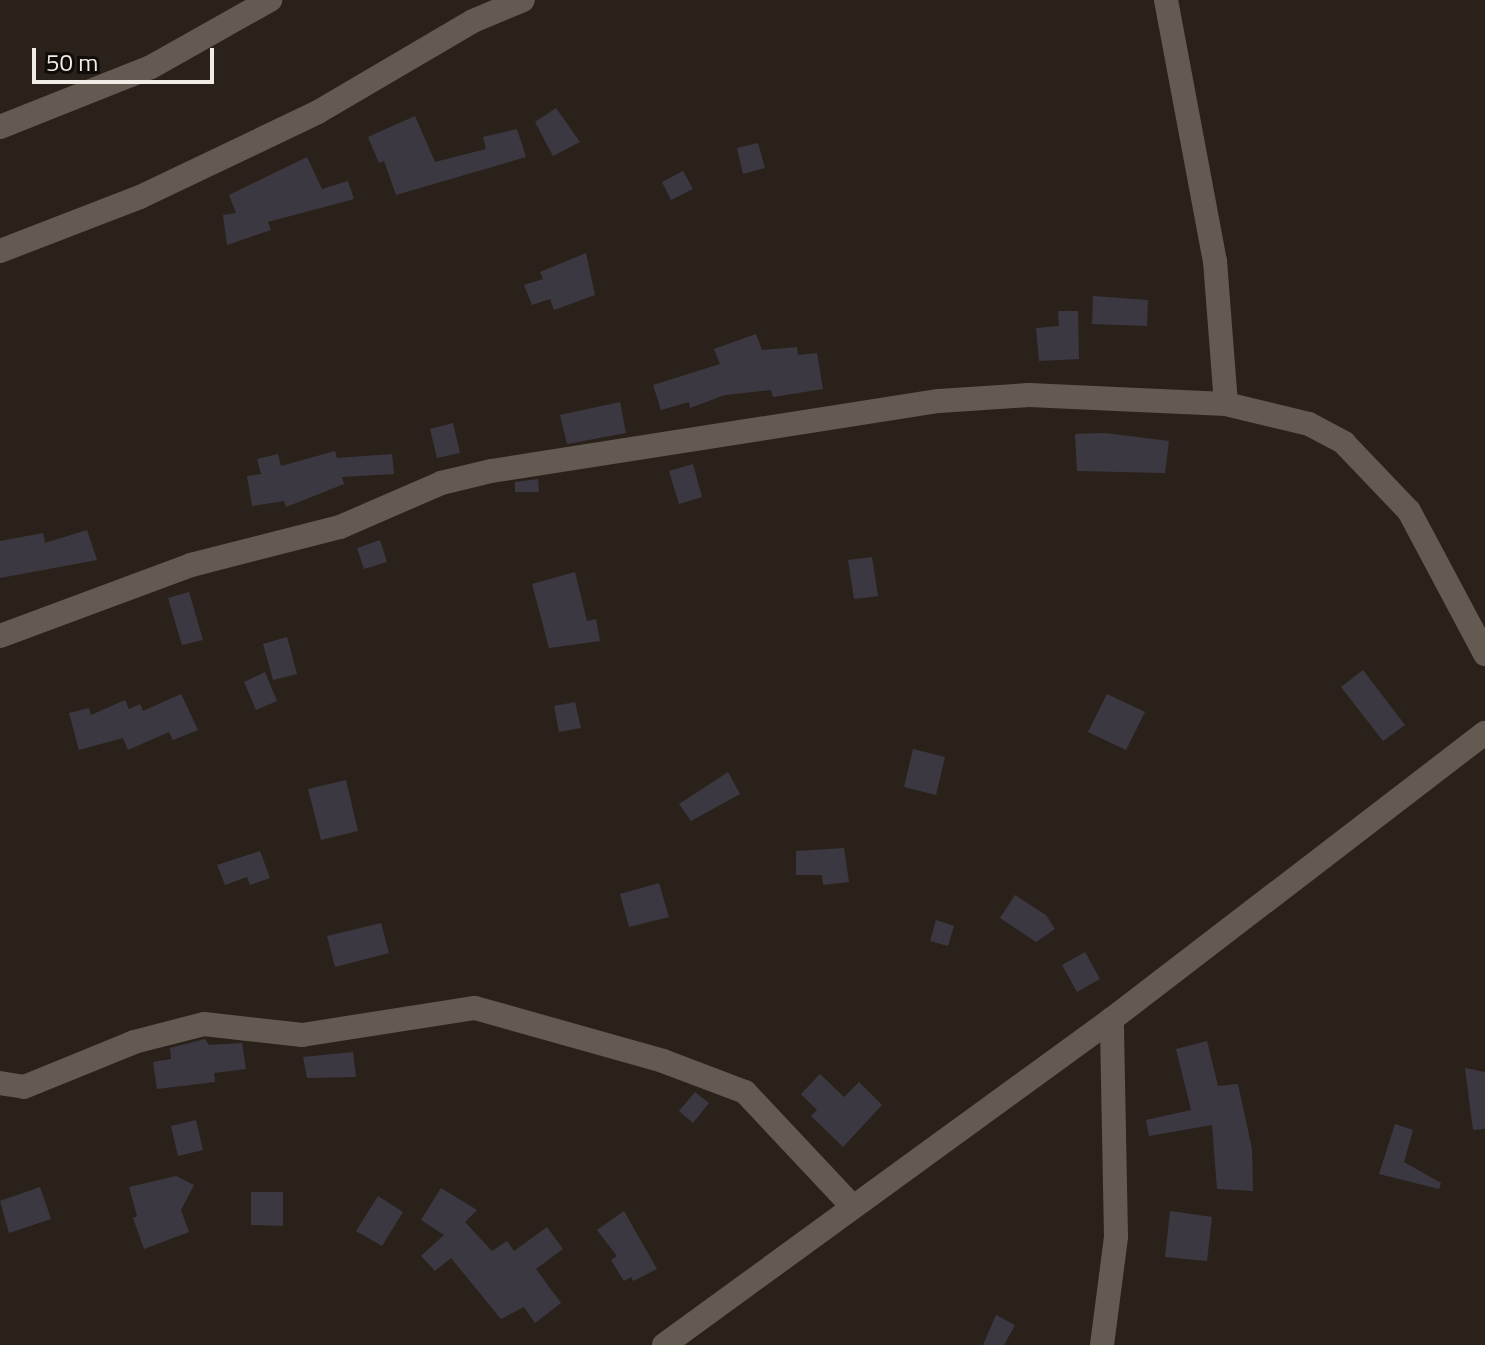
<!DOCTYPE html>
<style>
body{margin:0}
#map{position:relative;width:1485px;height:1345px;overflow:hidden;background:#2a221a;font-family:"Titillium Web",sans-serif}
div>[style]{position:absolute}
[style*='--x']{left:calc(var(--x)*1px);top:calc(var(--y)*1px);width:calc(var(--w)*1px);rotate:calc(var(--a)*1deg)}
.building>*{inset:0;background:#3c3842}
.street>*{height:24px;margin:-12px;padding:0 12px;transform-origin:12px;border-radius:12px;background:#635a51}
span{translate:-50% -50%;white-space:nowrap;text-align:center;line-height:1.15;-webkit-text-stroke:8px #100c09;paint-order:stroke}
.scale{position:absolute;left:32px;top:48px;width:182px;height:36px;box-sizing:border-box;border:4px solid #f1ece6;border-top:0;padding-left:10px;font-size:24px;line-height:28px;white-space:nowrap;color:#f1ece6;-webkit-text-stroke:6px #100c09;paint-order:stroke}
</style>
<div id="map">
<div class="building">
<div style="clip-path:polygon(556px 108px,580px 142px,553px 156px,535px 122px)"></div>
<div style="clip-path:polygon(415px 116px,435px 162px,486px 149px,483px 137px,517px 129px,526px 157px,396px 195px,384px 161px,379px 163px,368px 137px)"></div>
<div style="clip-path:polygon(758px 143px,765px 168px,743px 174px,737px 148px)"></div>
<div style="clip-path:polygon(307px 157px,322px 189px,348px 181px,354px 199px,268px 222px,271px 230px,227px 245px,223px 215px,236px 213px,229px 195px)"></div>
<div style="clip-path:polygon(683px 171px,693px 189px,671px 200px,662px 182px)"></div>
<div style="clip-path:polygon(586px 253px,595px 295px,554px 310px,550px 299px,532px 305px,524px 285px,543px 279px,540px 272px)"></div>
<div style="clip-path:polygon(1093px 296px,1148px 300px,1147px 326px,1092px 324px)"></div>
<div style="clip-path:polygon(1058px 311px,1078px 311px,1079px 359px,1039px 361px,1036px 328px,1059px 326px)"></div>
<div style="clip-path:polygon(756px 334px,762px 350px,797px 347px,798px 355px,817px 353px,823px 389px,773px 397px,771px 390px,725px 395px,690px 408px,689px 402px,661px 410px,653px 385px,720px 364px,714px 349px)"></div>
<div style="clip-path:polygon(620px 402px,626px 433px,567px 444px,560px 415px)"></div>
<div style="clip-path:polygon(453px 423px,460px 453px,437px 458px,430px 429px)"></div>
<div style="clip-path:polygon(1105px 433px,1169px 441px,1165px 473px,1077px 471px,1075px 434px)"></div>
<div style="clip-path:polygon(335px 451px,337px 458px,392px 454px,394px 474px,342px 477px,344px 484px,286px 507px,284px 501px,252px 506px,247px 476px,261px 474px,257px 459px,278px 454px,281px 466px)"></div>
<div style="clip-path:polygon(693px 464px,702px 497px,679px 504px,669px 471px)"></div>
<div style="clip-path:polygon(538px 479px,539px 492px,515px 492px,515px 482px)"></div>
<div style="clip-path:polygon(87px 530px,97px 560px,0 578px,0 541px,43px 533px,45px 543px)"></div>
<div style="clip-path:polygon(380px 540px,387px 562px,364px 569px,357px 548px)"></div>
<div style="clip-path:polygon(872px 557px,878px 596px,854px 599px,848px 560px)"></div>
<div style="clip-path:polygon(575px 572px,587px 621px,596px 619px,600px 641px,549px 648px,532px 584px)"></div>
<div style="clip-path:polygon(189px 592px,203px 640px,182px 645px,168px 598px)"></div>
<div style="clip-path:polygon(287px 637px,297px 674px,273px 680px,263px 644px)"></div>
<div style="clip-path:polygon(1363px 670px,1405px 725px,1383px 741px,1341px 687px)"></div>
<div style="clip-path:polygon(265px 672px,277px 701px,256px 710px,244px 682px)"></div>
<div style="clip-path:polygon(181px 694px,198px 730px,173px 740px,169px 732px,128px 750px,123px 738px,79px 750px,69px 713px,89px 708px,91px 715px,125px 700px,129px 709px,140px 704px,143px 711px)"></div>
<div style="clip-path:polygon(1107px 694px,1145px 712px,1126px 750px,1088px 732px)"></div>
<div style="clip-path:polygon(575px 702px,581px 728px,559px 732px,554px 706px)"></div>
<div style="clip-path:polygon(913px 749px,945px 757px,936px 795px,904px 787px)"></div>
<div style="clip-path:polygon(728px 772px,740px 794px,691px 821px,679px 804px)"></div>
<div style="clip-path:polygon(346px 780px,358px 831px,321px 840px,308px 789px)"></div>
<div style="clip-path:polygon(844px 848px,849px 882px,823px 885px,822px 875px,796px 875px,796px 851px)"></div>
<div style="clip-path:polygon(260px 851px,270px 878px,250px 885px,247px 877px,225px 885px,217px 865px)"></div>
<div style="clip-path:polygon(659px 883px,669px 917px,629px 927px,620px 894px)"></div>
<div style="clip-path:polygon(1015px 895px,1046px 915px,1055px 929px,1036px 942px,1000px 918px)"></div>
<div style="clip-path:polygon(936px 920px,954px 926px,948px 946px,930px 941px)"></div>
<div style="clip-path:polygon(381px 923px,389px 953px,335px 967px,327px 936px)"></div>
<div style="clip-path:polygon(1085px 952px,1100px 979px,1077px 992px,1062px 965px)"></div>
<div style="clip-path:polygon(205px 1039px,209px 1045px,242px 1043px,246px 1069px,214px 1073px,215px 1082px,157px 1089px,153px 1062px,171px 1059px,170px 1048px)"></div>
<div style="clip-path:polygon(1207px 1041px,1218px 1086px,1238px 1084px,1252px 1149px,1253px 1191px,1217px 1189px,1212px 1125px,1149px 1136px,1146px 1120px,1191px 1110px,1176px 1049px)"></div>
<div style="clip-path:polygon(353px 1052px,356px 1077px,307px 1078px,303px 1057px)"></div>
<div style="clip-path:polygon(1465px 1068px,1485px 1072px,1485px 1129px,1473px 1130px)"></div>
<div style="clip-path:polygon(820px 1074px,844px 1097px,859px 1082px,882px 1105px,843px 1147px,811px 1116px,817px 1110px,801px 1094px)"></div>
<div style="clip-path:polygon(695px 1092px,709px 1103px,693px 1123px,679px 1111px)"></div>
<div style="clip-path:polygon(196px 1120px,203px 1150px,178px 1156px,171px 1126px)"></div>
<div style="clip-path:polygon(1395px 1124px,1413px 1130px,1404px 1162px,1441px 1183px,1439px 1189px,1379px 1174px)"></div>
<div style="clip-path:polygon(176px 1176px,194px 1185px,181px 1210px,189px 1232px,144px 1249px,133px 1218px,137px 1216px,129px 1187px)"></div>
<div style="clip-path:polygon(40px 1187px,51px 1219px,9px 1233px,0 1201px)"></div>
<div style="clip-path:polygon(441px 1188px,477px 1210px,465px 1222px,492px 1251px,507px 1241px,514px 1251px,547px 1227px,563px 1249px,536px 1269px,561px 1303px,535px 1323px,524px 1307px,501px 1319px,451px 1258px,435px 1271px,421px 1256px,444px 1235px,421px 1220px)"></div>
<div style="clip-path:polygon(251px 1192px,283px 1192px,283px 1226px,251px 1225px)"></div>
<div style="clip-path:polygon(378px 1196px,403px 1212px,382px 1246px,356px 1231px)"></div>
<div style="clip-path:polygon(624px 1211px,657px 1269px,633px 1281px,631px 1277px,624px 1281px,611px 1260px,617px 1256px,597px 1230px)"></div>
<div style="clip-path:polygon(1170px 1211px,1212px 1217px,1207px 1261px,1165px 1257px)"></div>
<div style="clip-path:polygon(996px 1315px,1015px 1325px,1004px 1345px,983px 1345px)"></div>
</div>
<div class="street">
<div style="--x:1166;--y:0;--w:266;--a:79.4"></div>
<div style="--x:1215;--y:261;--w:143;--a:85.6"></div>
<div style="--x:0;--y:127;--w:162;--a:-21.7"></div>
<div style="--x:151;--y:67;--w:137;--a:-29.4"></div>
<div style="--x:0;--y:251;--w:150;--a:-21.1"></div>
<div style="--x:140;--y:197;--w:197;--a:-25.5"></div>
<div style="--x:318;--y:112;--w:180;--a:-30.4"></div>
<div style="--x:473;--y:21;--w:54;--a:-22.8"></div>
<div style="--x:0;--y:636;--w:204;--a:-20.4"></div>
<div style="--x:191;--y:565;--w:154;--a:-14.3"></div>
<div style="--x:340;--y:527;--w:110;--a:-23.5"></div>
<div style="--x:441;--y:483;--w:51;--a:-13.5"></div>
<div style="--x:491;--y:471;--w:453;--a:-8.9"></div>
<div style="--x:939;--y:401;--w:90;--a:-3.8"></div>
<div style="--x:1029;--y:395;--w:197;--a:2.6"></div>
<div style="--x:1226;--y:404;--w:85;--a:13.5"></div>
<div style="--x:1309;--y:424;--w:40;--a:28"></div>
<div style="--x:1344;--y:443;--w:94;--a:46.3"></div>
<div style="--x:1409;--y:511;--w:162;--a:62"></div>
<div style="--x:0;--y:1083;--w:24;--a:9"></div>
<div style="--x:24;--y:1087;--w:119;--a:-22.2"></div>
<div style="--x:134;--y:1042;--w:72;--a:-14.4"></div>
<div style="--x:204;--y:1024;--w:99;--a:6.4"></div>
<div style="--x:302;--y:1035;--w:175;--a:-8.9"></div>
<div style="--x:475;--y:1008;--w:195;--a:15.7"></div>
<div style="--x:663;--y:1061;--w:88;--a:20.7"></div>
<div style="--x:745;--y:1092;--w:155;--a:46.8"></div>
<div style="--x:664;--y:1345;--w:554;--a:-36.04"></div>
<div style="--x:1112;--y:1019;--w:470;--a:-37.5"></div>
<div style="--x:1102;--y:1345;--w:109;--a:-82.6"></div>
<div style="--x:1116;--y:1237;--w:218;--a:-91.1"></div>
</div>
<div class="scale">50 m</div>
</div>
